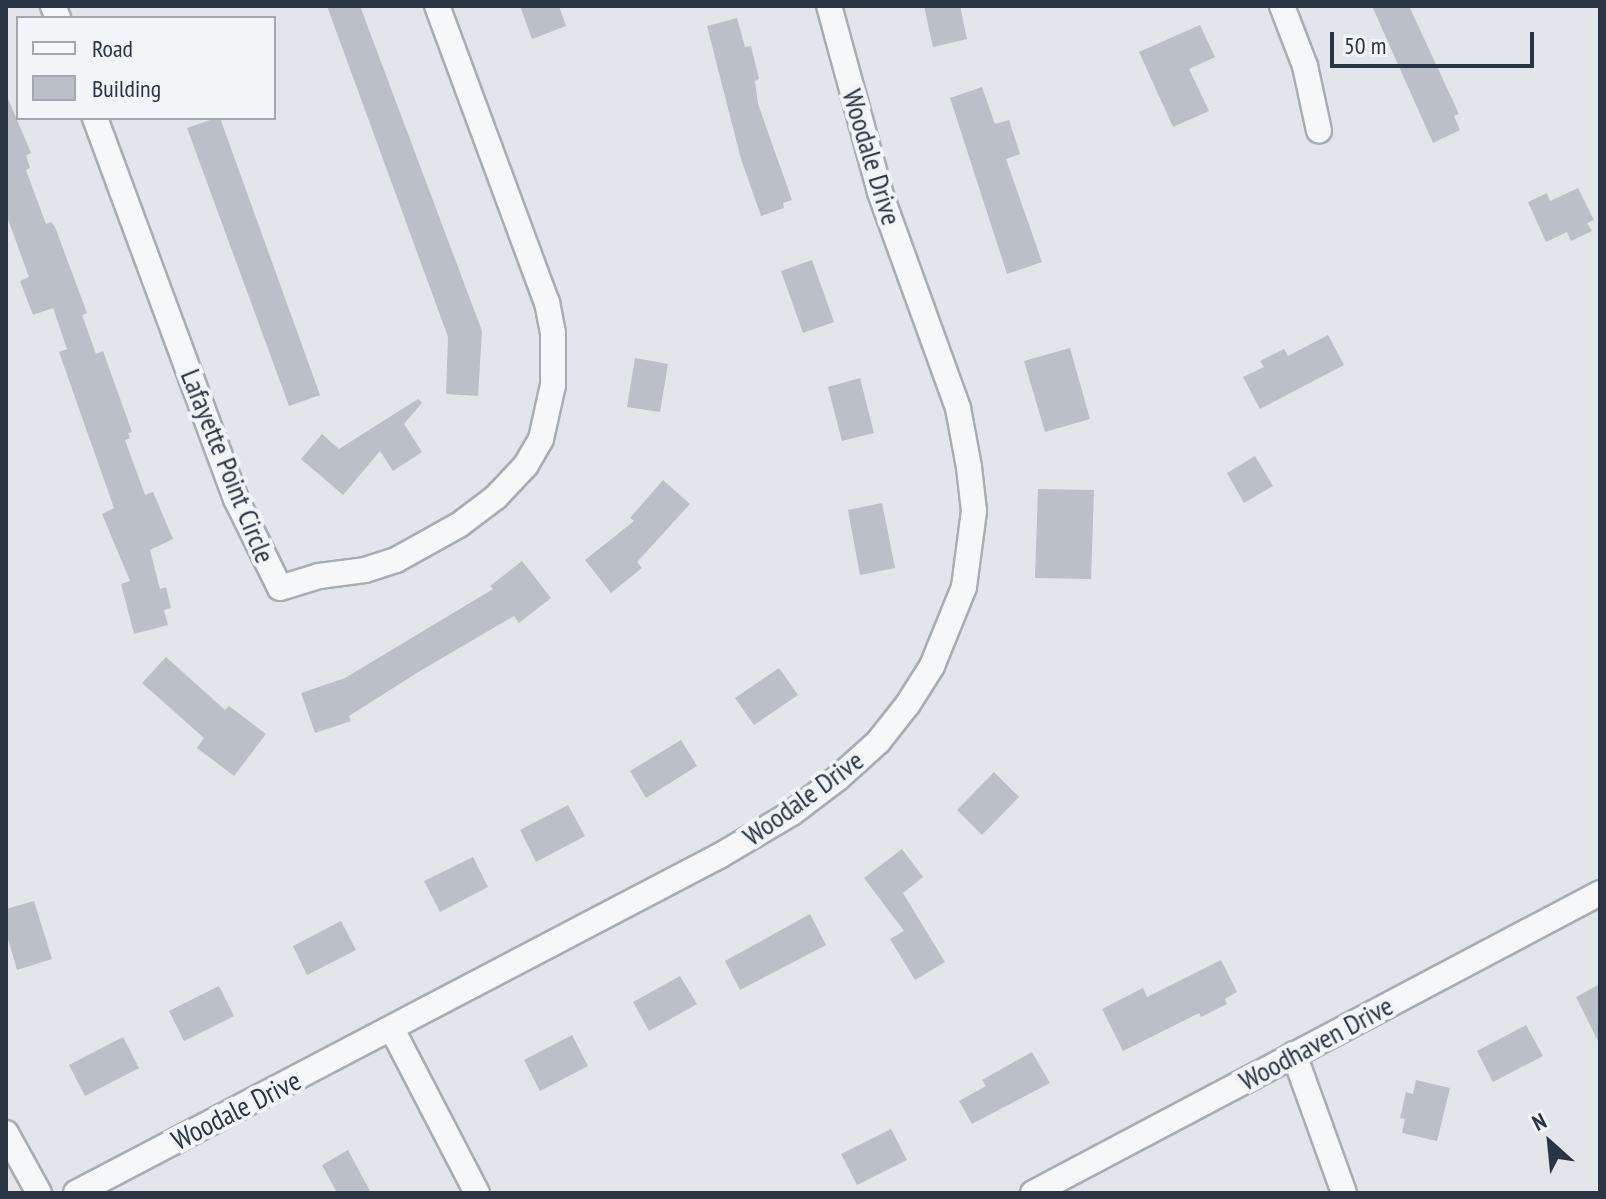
<!DOCTYPE html>
<style>
body{margin:0}
#map{position:relative;width:1606px;height:1199px;overflow:hidden;background:#e2e6eb;font-family:"PT Sans Narrow",sans-serif}
div>[style]{position:absolute}
[style*='--x']{left:calc(var(--x)*1px);top:calc(var(--y)*1px);width:calc(var(--w)*1px);rotate:calc(var(--a)*1deg)}
.building>*{inset:0;background:#babfc8}
.roads{filter:drop-shadow(2px 0 #a7adb5) drop-shadow(-2px 0 #a7adb5) drop-shadow(0 2px #a7adb5) drop-shadow(0 -2px #a7adb5)}
.minor>*{height:24px;margin:-12px;padding:0 12px;transform-origin:12px;border-radius:12px;background:#f5f7f9}
span{translate:-50% -50%;white-space:nowrap;text-align:center;line-height:1.15;-webkit-text-stroke:8px #f2f5f8;paint-order:stroke}
.street-label{font-size:28px;color:#2a3443}
.frame{position:absolute;inset:0;border:8px solid #2a3443;pointer-events:none}
.legend{position:absolute;left:16px;top:16px;width:260px;height:104px;box-sizing:border-box;background:#f2f5f8;border:2px solid #a2a8b0;margin:0;padding:10px 14px;list-style:none;font-size:24px;color:#2a3443}
.legend li{display:flex;align-items:center;gap:16px;height:40px}
.legend b{width:40px;border:2px solid #a2a8b0}
.north{position:absolute;left:1510px;top:1103px;width:80px;height:80px;-webkit-text-stroke:6px #f2f5f8;paint-order:stroke;rotate:333deg;font-size:22px;font-weight:700;line-height:32px;text-align:center;color:#2a3443}
.north::after{content:'';display:block;margin:auto;width:28px;height:36px;background:#2a3443;clip-path:polygon(50% 0,100% 100%,50% 72%,0 100%)}
.scale{position:absolute;left:1330px;top:32px;width:204px;height:36px;box-sizing:border-box;border:4px solid #2a3443;border-top:0;padding-left:10px;font-size:24px;line-height:28px;white-space:nowrap;color:#2a3443;-webkit-text-stroke:6px #f2f5f8;paint-order:stroke}
</style>
<div id="map">
<div class="building">
<div style="clip-path:polygon(327px 6px,360px 6px,482px 331px,478px 396px,446px 394px,448px 337px)"></div>
<div style="clip-path:polygon(520px 6px,559px 6px,566px 26px,532px 39px)"></div>
<div style="clip-path:polygon(924px 6px,960px 6px,967px 39px,933px 47px)"></div>
<div style="clip-path:polygon(1372px 6px,1409px 6px,1459px 114px,1454px 116px,1460px 130px,1433px 143px)"></div>
<div style="clip-path:polygon(737px 18px,745px 47px,751px 46px,759px 79px,755px 81px,758px 104px,792px 200px,783px 203px,784px 208px,761px 216px,741px 159px,707px 26px)"></div>
<div style="clip-path:polygon(1200px 25px,1215px 57px,1189px 69px,1209px 111px,1173px 127px,1139px 52px)"></div>
<div style="clip-path:polygon(982px 87px,995px 124px,1009px 120px,1020px 154px,1006px 159px,1042px 262px,1007px 274px,950px 98px)"></div>
<div style="clip-path:polygon(6px 94px,31px 153px,26px 155px,30px 168px,26px 170px,46px 224px,51px 222px,55px 227px,87px 313px,82px 315px,96px 354px,103px 351px,132px 432px,128px 433px,130px 438px,125px 440px,145px 495px,153px 492px,173px 539px,150px 550px,160px 589px,166px 587px,171px 608px,164px 610px,168px 625px,134px 634px,121px 584px,130px 581px,102px 514px,114px 508px,59px 352px,67px 349px,53px 308px,33px 315px,20px 281px,29px 277px,6px 214px)"></div>
<div style="clip-path:polygon(216px 118px,220px 118px,320px 395px,289px 406px,187px 128px)"></div>
<div style="clip-path:polygon(1578px 188px,1594px 220px,1587px 223px,1592px 231px,1571px 241px,1567px 232px,1546px 242px,1528px 202px,1547px 193px,1550px 201px)"></div>
<div style="clip-path:polygon(812px 260px,834px 322px,803px 333px,781px 271px)"></div>
<div style="clip-path:polygon(1328px 335px,1344px 365px,1260px 409px,1243px 377px,1264px 367px,1260px 361px,1284px 349px,1288px 356px)"></div>
<div style="clip-path:polygon(1070px 348px,1090px 419px,1045px 432px,1024px 361px)"></div>
<div style="clip-path:polygon(635px 358px,668px 364px,660px 412px,627px 407px)"></div>
<div style="clip-path:polygon(860px 378px,874px 433px,842px 441px,828px 387px)"></div>
<div style="clip-path:polygon(418px 399px,422px 403px,404px 424px,422px 452px,393px 471px,380px 451px,343px 495px,301px 459px,322px 434px,339px 449px)"></div>
<div style="clip-path:polygon(1255px 456px,1273px 486px,1244px 503px,1227px 473px)"></div>
<div style="clip-path:polygon(663px 480px,690px 504px,637px 562px,642px 568px,611px 593px,585px 560px,634px 521px,630px 518px)"></div>
<div style="clip-path:polygon(1038px 489px,1094px 490px,1091px 579px,1035px 578px)"></div>
<div style="clip-path:polygon(882px 503px,895px 568px,860px 575px,848px 510px)"></div>
<div style="clip-path:polygon(522px 561px,551px 598px,519px 623px,514px 616px,420px 671px,349px 716px,351px 721px,315px 733px,301px 693px,345px 678px,493px 589px,490px 586px)"></div>
<div style="clip-path:polygon(166px 657px,225px 710px,229px 706px,266px 734px,234px 776px,197px 748px,204px 738px,142px 683px)"></div>
<div style="clip-path:polygon(779px 668px,798px 695px,754px 725px,735px 698px)"></div>
<div style="clip-path:polygon(681px 740px,697px 766px,646px 798px,630px 771px)"></div>
<div style="clip-path:polygon(994px 772px,1019px 797px,982px 835px,957px 810px)"></div>
<div style="clip-path:polygon(568px 805px,585px 836px,536px 862px,520px 830px)"></div>
<div style="clip-path:polygon(902px 849px,923px 877px,903px 893px,945px 962px,915px 980px,890px 939px,904px 931px,864px 878px)"></div>
<div style="clip-path:polygon(473px 857px,488px 887px,440px 912px,424px 881px)"></div>
<div style="clip-path:polygon(34px 901px,52px 959px,17px 970px,6px 932px,6px 909px)"></div>
<div style="clip-path:polygon(810px 914px,826px 945px,740px 990px,725px 961px)"></div>
<div style="clip-path:polygon(341px 921px,356px 950px,307px 975px,293px 946px)"></div>
<div style="clip-path:polygon(1221px 960px,1237px 992px,1225px 999px,1227px 1004px,1201px 1017px,1199px 1013px,1123px 1051px,1102px 1009px,1143px 988px,1147px 997px)"></div>
<div style="clip-path:polygon(680px 976px,697px 1004px,649px 1031px,633px 1002px)"></div>
<div style="clip-path:polygon(1600px 984px,1600px 1045px,1576px 997px)"></div>
<div style="clip-path:polygon(219px 986px,234px 1016px,184px 1041px,169px 1011px)"></div>
<div style="clip-path:polygon(1526px 1025px,1543px 1056px,1493px 1082px,1477px 1051px)"></div>
<div style="clip-path:polygon(572px 1035px,588px 1066px,540px 1091px,524px 1060px)"></div>
<div style="clip-path:polygon(123px 1037px,139px 1068px,85px 1096px,69px 1065px)"></div>
<div style="clip-path:polygon(1032px 1052px,1050px 1083px,972px 1124px,959px 1101px,986px 1086px,982px 1080px)"></div>
<div style="clip-path:polygon(1416px 1080px,1450px 1088px,1437px 1141px,1402px 1133px,1405px 1119px,1400px 1118px,1406px 1092px,1413px 1094px)"></div>
<div style="clip-path:polygon(891px 1129px,907px 1160px,857px 1185px,841px 1154px)"></div>
<div style="clip-path:polygon(348px 1150px,371px 1193px,337px 1193px,322px 1165px)"></div>
</div>
<div class="roads">
<div class="minor">
<div style="--x:53;--y:6;--w:13;--a:67"></div>
<div style="--x:1282;--y:6;--w:64;--a:69"></div>
<div style="--x:1305;--y:66;--w:66;--a:77.8"></div>
<div style="--x:95;--y:118;--w:406;--a:69.7"></div>
<div style="--x:236;--y:499;--w:99;--a:63.7"></div>
<div style="--x:280;--y:588;--w:41;--a:-17.1"></div>
<div style="--x:319;--y:576;--w:46;--a:-7.4"></div>
<div style="--x:365;--y:570;--w:33;--a:-18"></div>
<div style="--x:396;--y:560;--w:72;--a:-29.1"></div>
<div style="--x:459;--y:525;--w:46;--a:-37.1"></div>
<div style="--x:496;--y:497;--w:44;--a:-46.8"></div>
<div style="--x:526;--y:465;--w:30;--a:-60"></div>
<div style="--x:541;--y:439;--w:55;--a:-77.5"></div>
<div style="--x:553;--y:385;--w:52;--a:-90"></div>
<div style="--x:553;--y:333;--w:31;--a:-101"></div>
<div style="--x:547;--y:303;--w:317;--a:-110.3"></div>
<div style="--x:392;--y:1029;--w:185;--a:62.6"></div>
<div style="--x:1294;--y:1054;--w:148;--a:70.2"></div>
<div style="--x:6;--y:1133;--w:68;--a:61.2"></div>
<div style="--x:76;--y:1193;--w:728;--a:-27.66"></div>
<div style="--x:721;--y:855;--w:82;--a:-30.6"></div>
<div style="--x:792;--y:813;--w:58;--a:-37.3"></div>
<div style="--x:838;--y:778;--w:54;--a:-42"></div>
<div style="--x:878;--y:742;--w:48;--a:-51.7"></div>
<div style="--x:908;--y:704;--w:45;--a:-57.7"></div>
<div style="--x:932;--y:666;--w:85;--a:-67.9"></div>
<div style="--x:964;--y:587;--w:77;--a:-82.5"></div>
<div style="--x:974;--y:511;--w:44;--a:-96.5"></div>
<div style="--x:969;--y:467;--w:60;--a:-100.6"></div>
<div style="--x:958;--y:408;--w:230;--a:-109.9"></div>
<div style="--x:880;--y:192;--w:193;--a:-105.3"></div>
<div style="--x:1033;--y:1193;--w:641;--a:-27.88"></div>
</div>
</div>
<div class="street-label">
<span style="left:872px;top:157px;rotate:73deg">Woodale Drive</span>
<span style="left:228px;top:466px;rotate:68deg">Lafayette Point Circle</span>
<span style="left:803px;top:798px;rotate:-36deg">Woodale Drive</span>
<span style="left:1316px;top:1043px;rotate:-28deg">Woodhaven Drive</span>
<span style="left:236px;top:1110px;rotate:-27deg">Woodale Drive</span>
</div>
<div class="frame"></div>
<ul class="legend">
<li><b style="height:10px;background:#f5f7f9"></b>Road</li>
<li><b style="height:22px;background:#babfc8"></b>Building</li>
</ul>
<div class="north">N</div>
<div class="scale">50 m</div>
</div>
